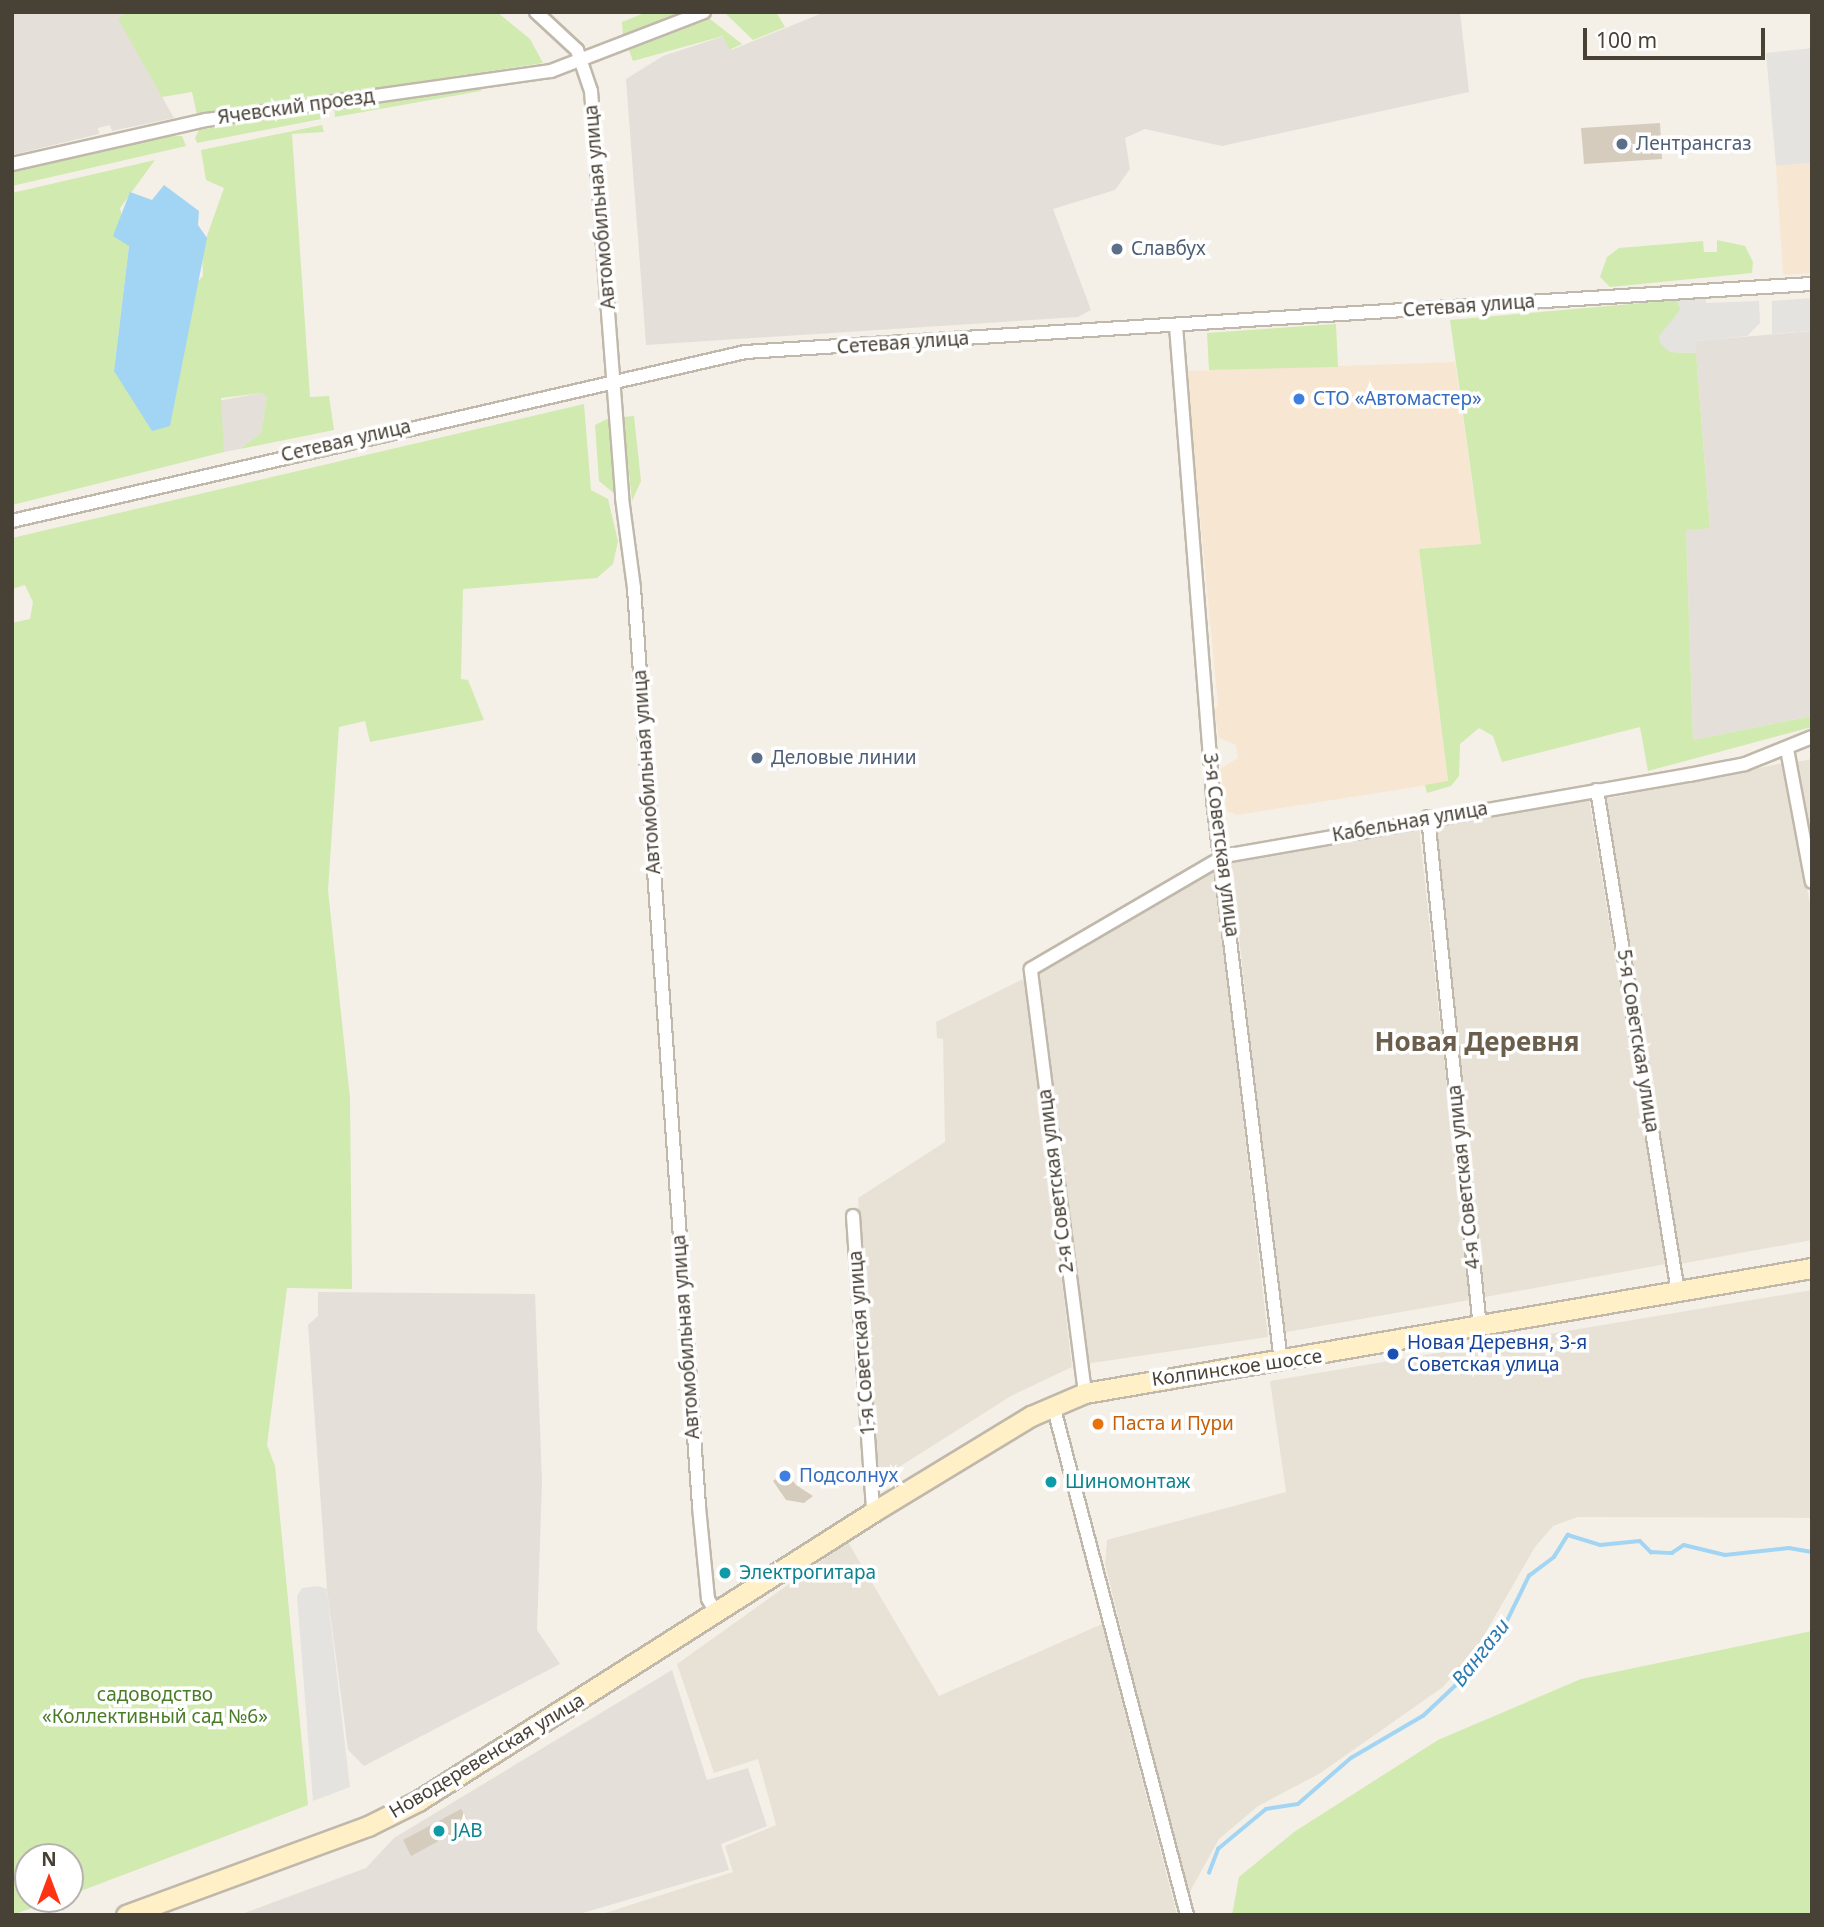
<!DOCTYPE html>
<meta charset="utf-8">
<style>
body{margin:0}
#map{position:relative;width:1824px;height:1927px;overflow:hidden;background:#f4f0e8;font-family:"Noto Sans",sans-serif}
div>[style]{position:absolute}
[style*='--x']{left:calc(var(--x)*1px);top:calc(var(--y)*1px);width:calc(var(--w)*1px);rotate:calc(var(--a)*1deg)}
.residential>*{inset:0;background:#e8e2d6}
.commercial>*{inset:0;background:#f7e7d2}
.industrial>*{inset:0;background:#e4dfd9}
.green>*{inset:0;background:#d1eaaf}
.parking>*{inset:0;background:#e5e3e0}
.water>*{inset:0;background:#a2d4f3}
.stream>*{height:3.5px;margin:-1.75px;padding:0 1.75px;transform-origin:1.75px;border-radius:1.75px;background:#a2d4f3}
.building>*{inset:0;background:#d6ccbd}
.roads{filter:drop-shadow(2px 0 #c0b8aa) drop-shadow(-2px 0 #c0b8aa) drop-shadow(0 2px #c0b8aa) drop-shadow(0 -2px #c0b8aa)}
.minor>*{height:12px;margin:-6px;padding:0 6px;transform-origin:6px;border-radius:6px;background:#fff}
.secondary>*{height:19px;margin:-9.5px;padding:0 9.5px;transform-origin:9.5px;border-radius:9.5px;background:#fff0c7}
.dots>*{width:19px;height:19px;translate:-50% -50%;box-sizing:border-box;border:4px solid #fff;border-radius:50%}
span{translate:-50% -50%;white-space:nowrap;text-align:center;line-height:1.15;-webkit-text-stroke:7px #fff;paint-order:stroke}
.street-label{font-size:19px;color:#484136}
.service-label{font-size:19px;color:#4e5e75}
.left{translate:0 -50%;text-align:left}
.shop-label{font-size:19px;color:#366cbe}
.transit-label{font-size:19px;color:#164399}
.food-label{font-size:19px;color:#c56008}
.culture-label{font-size:19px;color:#0d838f}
.park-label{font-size:19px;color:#497c27}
.water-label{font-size:21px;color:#2a7ab0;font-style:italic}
.district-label{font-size:26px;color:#6b5e4d;font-weight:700}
.frame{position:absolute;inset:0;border:14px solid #484136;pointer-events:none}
.north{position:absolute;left:14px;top:1843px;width:70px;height:70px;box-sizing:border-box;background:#fff;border:2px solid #b6b3af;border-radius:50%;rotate:0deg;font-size:19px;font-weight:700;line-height:28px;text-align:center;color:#484136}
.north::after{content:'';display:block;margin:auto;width:24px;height:32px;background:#ff3214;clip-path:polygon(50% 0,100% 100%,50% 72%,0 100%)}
.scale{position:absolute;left:1583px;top:28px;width:182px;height:32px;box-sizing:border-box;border:4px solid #484136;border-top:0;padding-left:9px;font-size:21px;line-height:24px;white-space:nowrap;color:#484136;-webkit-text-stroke:5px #fff;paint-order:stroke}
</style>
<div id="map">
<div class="residential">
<div style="clip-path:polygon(1812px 759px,1812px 848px,1796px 762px)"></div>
<div style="clip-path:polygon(1784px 763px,1812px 915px,1812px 1240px,1680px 1264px,1605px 799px)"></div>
<div style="clip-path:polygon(1589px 799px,1666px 1264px,1485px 1297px,1433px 823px)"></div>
<div style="clip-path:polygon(1419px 827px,1470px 1300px,1281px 1333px,1231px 861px)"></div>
<div style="clip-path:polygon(1215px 870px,1268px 1337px,1085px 1364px,1036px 974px)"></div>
<div style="clip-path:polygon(1027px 977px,1072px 1367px,1011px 1396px,877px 1481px,858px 1198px,945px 1142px,943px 1039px,937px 1038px,936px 1022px)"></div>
<div style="clip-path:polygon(1812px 1290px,1812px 1518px,1578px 1517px,1553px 1526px,1535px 1547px,1475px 1651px,1443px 1687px,1319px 1774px,1258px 1806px,1219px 1839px,1187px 1897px,1105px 1564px,1107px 1540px,1286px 1492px,1270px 1381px)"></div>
<div style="clip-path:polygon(848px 1542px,939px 1696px,1102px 1624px,1177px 1915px,599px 1915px,733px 1872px,725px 1846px,776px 1825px,758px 1759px,714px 1773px,677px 1664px)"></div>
</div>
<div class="commercial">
<div style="clip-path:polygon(1812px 163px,1812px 273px,1783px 275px,1776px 166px)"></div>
<div style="clip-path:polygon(1455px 362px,1481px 544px,1419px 549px,1448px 782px,1237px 815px,1227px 811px,1220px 769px,1238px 758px,1236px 745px,1219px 738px,1214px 711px,1218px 705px,1186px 371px)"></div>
</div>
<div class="industrial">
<div style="clip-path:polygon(12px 12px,127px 12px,119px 20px,174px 118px,112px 131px,110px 125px,98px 128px,99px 134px,12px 155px)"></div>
<div style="clip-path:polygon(825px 12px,1460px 12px,1469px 92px,1222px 146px,1145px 129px,1125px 138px,1130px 169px,1115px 190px,1053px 209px,1091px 310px,1078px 317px,646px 345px,626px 79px,663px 56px,724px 36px,731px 50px)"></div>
<div style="clip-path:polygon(1812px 331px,1812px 716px,1693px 740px,1686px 530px,1710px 527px,1695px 341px)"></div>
<div style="clip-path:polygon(261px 393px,267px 397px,261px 433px,240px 449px,224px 452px,217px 401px)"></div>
<div style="clip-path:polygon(318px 1292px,535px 1294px,542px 1482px,537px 1630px,560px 1664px,364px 1766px,348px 1750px,327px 1589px,308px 1325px,318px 1316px)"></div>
<div style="clip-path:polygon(672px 1670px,707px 1780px,748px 1768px,767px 1826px,721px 1844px,729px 1870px,576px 1915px,239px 1915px,366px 1868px,394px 1838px)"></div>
</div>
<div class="green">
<div style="clip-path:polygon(127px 12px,497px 12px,530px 39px,543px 63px,197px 115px,192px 92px,162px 97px,118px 19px)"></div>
<div style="clip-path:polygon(647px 12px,680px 12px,623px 36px,622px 22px)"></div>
<div style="clip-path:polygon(724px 12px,776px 12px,785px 27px,753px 40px)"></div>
<div style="clip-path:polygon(710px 19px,742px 44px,729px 50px,723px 36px,633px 61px,629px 50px)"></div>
<div style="clip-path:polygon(482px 89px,481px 91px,335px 117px,334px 108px)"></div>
<div style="clip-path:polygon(319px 110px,321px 119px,197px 143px,195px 138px,199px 130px)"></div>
<div style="clip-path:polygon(322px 125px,324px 132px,292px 134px,310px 397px,329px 396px,334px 430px,240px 449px,261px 433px,267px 397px,261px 393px,221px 398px,224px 452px,12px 505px,12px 193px,155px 160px,120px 208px,129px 245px,114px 371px,203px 276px,202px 250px,224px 188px,206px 180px,201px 150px)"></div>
<div style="clip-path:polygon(170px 136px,182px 136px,186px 146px,12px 186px,12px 171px)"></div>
<div style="clip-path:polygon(1717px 240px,1745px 246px,1753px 262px,1752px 273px,1610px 287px,1600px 277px,1607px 257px,1619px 248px,1703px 241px,1704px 252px,1717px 252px)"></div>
<div style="clip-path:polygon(1676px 300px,1681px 309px,1668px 326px,1670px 352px,1696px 353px,1710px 528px,1686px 530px,1693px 740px,1812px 716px,1812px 727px,1648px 771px,1640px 727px,1502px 762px,1493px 736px,1479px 728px,1460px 744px,1459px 776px,1451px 786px,1427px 793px,1425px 785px,1448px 781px,1419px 549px,1481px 544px,1450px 320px)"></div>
<div style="clip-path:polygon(1336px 324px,1338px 367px,1209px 370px,1207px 333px)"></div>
<div style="clip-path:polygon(584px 404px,591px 490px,608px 499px,618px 541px,613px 564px,597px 578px,463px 589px,461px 679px,468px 680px,484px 720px,370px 742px,365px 721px,339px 727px,328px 890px,350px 1098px,352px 1289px,287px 1288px,267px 1445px,275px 1466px,308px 1805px,70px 1895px,70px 1857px,28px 1857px,28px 1899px,58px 1899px,12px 1915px,12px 623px,30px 619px,33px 602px,25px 585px,12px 589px,12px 538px)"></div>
<div style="clip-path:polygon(634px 416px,641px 481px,632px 501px,623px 417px)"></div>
<div style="clip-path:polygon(609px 418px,615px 494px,599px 481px,595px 425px)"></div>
<div style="clip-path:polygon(1812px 1631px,1812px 1915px,1232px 1915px,1239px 1877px,1294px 1832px,1438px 1740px,1581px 1679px)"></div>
</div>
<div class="parking">
<div style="clip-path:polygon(1812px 48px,1812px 163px,1776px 166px,1766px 53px)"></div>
<div style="clip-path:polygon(1706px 298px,1706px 303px,1759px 301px,1760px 323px,1747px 336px,1696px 341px,1696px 353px,1670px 352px,1660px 343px,1659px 336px,1681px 309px,1676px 300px)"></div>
<div style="clip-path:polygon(1812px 298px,1812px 331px,1772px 334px,1772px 301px)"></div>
<div style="clip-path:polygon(318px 1586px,327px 1589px,350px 1787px,313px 1801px,297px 1596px,302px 1588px)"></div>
</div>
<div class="water">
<div style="clip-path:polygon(164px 185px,199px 211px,198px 225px,207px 238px,170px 426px,152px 431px,114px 371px,129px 246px,113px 236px,130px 192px,152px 200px)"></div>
</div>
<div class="stream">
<div style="--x:1209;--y:1873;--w:26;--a:-69"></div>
<div style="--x:1218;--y:1849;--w:62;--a:-39.8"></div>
<div style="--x:1266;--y:1809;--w:32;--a:-9"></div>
<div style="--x:1298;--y:1804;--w:70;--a:-41"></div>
<div style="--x:1351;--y:1758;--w:83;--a:-30.3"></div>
<div style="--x:1423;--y:1716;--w:44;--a:-43.2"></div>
<div style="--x:1455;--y:1686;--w:77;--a:-50.3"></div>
<div style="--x:1504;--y:1627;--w:57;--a:-63.9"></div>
<div style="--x:1529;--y:1576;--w:31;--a:-37"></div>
<div style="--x:1554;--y:1557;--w:26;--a:-58"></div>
<div style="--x:1568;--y:1535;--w:34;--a:17"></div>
<div style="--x:1600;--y:1545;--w:40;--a:-5.7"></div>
<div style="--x:1640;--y:1541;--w:16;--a:45"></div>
<div style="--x:1651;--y:1552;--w:21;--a:3"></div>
<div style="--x:1672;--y:1553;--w:14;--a:-34"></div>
<div style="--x:1684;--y:1545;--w:42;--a:13.7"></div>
<div style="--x:1725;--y:1555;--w:64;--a:-6.2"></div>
<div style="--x:1789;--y:1548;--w:23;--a:10"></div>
</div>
<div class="building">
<div style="clip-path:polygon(1660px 123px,1662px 159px,1584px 164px,1581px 128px)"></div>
<div style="clip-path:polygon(786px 1472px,796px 1485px,813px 1496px,804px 1503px,786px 1500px,773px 1481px)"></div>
<div style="clip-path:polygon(461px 1809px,470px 1824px,411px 1856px,403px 1840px)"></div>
</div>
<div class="roads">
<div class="minor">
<div style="--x:536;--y:12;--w:56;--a:42.8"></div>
<div style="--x:577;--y:50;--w:43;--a:71.1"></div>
<div style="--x:591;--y:91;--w:408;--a:85.6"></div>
<div style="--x:622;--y:498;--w:91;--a:82.4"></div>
<div style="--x:634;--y:588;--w:921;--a:85.95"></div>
<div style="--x:699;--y:1507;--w:92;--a:84.4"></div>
<div style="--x:708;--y:1599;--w:17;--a:59"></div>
<div style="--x:12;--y:164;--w:199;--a:-12.8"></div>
<div style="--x:206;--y:120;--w:348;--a:-8.1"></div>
<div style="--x:551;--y:71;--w:164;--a:-21.1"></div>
<div style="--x:1176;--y:326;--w:475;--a:85.5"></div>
<div style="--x:1213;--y:800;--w:566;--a:83.1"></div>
<div style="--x:12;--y:521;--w:752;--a:-12.98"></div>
<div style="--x:745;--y:352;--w:1069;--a:-3.65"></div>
<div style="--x:1787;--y:749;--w:135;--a:79.4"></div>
<div style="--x:1597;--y:790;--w:508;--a:80.83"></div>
<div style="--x:1428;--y:817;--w:514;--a:84.19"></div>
<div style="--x:853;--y:1216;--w:297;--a:86.1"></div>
<div style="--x:1085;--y:1393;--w:427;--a:-97.3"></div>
<div style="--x:1031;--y:969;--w:224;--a:-30.3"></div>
<div style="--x:1224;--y:856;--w:472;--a:-9.9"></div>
<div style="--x:1689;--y:775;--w:57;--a:-11.1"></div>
<div style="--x:1745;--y:764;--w:72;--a:-21.9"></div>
<div style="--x:1053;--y:1405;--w:527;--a:75.28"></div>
</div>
<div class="secondary">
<div style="--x:126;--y:1915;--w:258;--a:-20.2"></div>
<div style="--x:368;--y:1826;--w:56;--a:-26.6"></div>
<div style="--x:418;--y:1801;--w:539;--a:-32.42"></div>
<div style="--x:873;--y:1512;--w:185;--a:-31.3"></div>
<div style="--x:1031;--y:1416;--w:59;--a:-23.1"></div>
<div style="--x:1085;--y:1393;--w:738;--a:-9.76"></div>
</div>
</div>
<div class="dots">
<div style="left:1622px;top:144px;background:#5c6f8a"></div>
<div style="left:1117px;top:249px;background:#5c6f8a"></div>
<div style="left:1299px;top:399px;background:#3f7fe0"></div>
<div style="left:757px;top:758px;background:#5c6f8a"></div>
<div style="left:1393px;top:1354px;background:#1a4fb4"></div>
<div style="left:1098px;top:1424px;background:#e8710a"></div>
<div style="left:785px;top:1476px;background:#3f7fe0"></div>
<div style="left:1051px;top:1482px;background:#0f9aa8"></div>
<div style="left:725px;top:1573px;background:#0f9aa8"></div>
<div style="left:439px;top:1831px;background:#0f9aa8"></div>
</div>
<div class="street-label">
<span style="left:296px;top:107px;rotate:-8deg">Ячевский проезд</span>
<span style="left:600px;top:207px;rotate:-95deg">Автомобильная улица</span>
<span style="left:1469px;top:306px;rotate:-4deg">Сетевая улица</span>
<span style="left:903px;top:343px;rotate:-4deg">Сетевая улица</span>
<span style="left:346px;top:441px;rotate:-13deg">Сетевая улица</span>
<span style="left:647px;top:772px;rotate:-94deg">Автомобильная улица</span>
<span style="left:1410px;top:822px;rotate:-10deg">Кабельная улица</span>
<span style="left:1221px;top:845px;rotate:83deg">3-я Советская улица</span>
<span style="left:1638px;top:1041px;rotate:81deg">5-я Советская улица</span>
<span style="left:1464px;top:1177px;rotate:-96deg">4-я Советская улица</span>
<span style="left:1056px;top:1181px;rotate:-97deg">2-я Советская улица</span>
<span style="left:686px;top:1337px;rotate:-94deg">Автомобильная улица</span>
<span style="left:862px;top:1343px;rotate:-94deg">1-я Советская улица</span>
<span style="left:1237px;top:1368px;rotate:-8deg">Колпинское шоссе</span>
<span style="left:487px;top:1756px;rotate:-31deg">Новодеревенская улица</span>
</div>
<div class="service-label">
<span class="left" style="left:1636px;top:144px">Лентрансгаз</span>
<span class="left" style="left:1131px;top:249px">Славбух</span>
<span class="left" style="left:771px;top:758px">Деловые линии</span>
</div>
<div class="shop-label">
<span class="left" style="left:1313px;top:399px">СТО «Автомастер»</span>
<span class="left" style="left:799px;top:1476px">Подсолнух</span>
</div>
<div class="transit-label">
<span class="left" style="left:1407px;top:1354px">Новая Деревня, 3-я<br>Советская улица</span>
</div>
<div class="food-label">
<span class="left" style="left:1112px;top:1424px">Паста и Пури</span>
</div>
<div class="culture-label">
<span class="left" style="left:1065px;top:1482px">Шиномонтаж</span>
<span class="left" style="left:739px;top:1573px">Электрогитара</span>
<span class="left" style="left:453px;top:1831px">JAB</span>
</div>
<div class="park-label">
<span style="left:155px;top:1706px">садоводство<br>«Коллективный сад №6»</span>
</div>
<div class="water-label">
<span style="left:1480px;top:1652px;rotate:-52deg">Вангази</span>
</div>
<div class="district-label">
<span style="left:1477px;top:1042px">Новая Деревня</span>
</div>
<div class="frame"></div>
<div class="north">N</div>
<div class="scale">100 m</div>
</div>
